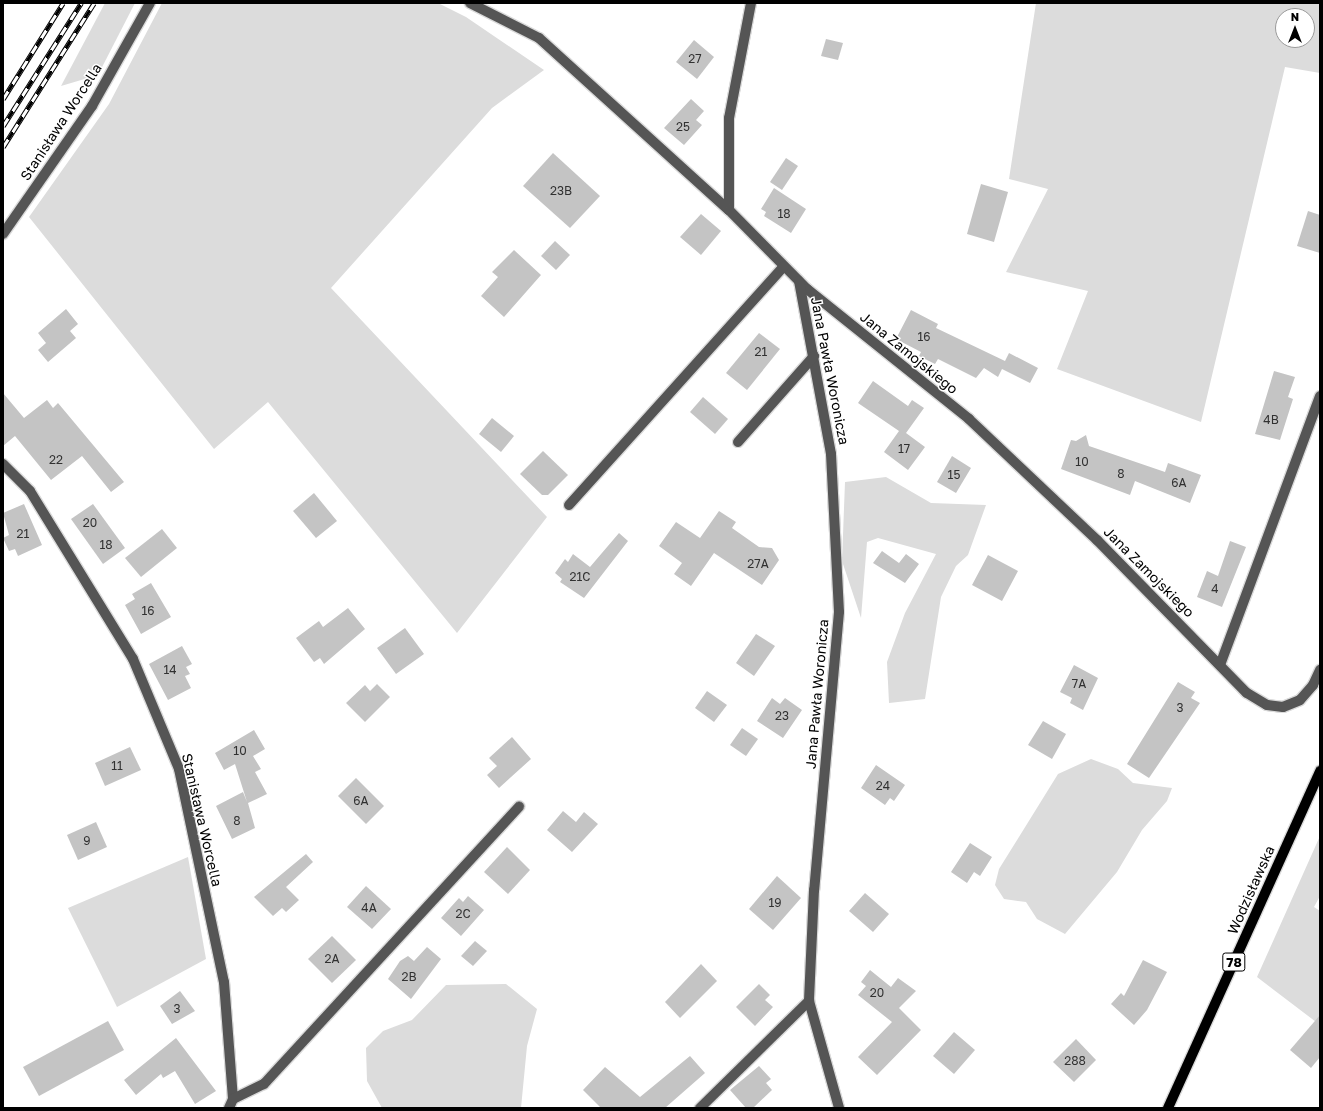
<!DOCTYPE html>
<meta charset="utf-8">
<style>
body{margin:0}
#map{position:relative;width:1323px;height:1111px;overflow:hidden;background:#fff;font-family:"Golos Text",sans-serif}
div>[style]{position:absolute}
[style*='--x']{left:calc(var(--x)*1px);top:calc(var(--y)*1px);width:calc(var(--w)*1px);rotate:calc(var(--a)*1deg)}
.green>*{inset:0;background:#dcdcdc}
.building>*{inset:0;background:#c4c4c4}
.roads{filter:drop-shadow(1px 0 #dbdbdb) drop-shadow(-1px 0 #dbdbdb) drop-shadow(0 1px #dbdbdb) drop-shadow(0 -1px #dbdbdb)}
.minor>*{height:10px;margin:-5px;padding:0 5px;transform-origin:5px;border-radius:5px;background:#555}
.major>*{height:10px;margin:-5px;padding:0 5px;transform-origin:5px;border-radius:5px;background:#000}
.rail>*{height:4.5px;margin-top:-2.25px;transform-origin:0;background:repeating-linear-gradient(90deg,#fff 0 9px,#000 0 18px);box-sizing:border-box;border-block:1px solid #000}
span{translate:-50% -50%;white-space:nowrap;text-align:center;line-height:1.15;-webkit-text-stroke:3px #fff;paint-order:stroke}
.number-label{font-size:12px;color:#313131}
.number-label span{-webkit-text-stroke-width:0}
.shield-label span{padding:1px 3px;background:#fff;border:1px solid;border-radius:3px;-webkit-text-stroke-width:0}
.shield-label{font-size:13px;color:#000;font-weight:700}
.street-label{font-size:14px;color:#000}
.frame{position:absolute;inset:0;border:4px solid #000;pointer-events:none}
.north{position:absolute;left:1275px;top:8px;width:40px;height:40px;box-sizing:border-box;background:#fff;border:1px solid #999;border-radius:50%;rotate:0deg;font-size:11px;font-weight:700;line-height:16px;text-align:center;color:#000}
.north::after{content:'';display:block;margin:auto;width:14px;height:18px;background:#000;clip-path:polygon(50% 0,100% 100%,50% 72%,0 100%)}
</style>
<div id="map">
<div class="green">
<div style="clip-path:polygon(105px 3px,135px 3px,98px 75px,61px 86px)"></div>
<div style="clip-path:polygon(162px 3px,438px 3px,466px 17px,544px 70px,492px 108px,331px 288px,547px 517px,457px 633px,268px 402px,214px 449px,29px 217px,109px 104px)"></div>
<div style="clip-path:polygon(evenodd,1036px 3px,1320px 3px,1320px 73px,1285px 67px,1201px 422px,1057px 369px,1088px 291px,1006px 272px,1048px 189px,1009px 179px,1036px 3px,1283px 16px,1307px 16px,1307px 40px,1283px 40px,1283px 16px)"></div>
<div style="clip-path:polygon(886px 477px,931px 503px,986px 505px,968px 555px,956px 566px,941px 597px,925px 699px,889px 703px,887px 662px,905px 613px,936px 554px,878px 538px,867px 542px,861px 618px,842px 561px,845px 482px)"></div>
<div style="clip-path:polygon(1091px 759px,1118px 769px,1133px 783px,1172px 788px,1167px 801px,1142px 830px,1117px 872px,1065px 934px,1037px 919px,1026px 902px,1004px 899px,995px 885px,999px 869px,1058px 774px)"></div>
<div style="clip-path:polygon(1320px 836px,1320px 896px,1314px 907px,1320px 911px,1320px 1025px,1257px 977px)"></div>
<div style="clip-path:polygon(188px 857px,206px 959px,117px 1007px,68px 908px)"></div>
<div style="clip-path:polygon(506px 984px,537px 1009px,527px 1046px,521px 1108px,382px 1108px,367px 1081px,366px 1048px,383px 1031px,412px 1020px,446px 985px)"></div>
</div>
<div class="building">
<div style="clip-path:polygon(826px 39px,843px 43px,838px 60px,821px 56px)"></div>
<div style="clip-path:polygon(694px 40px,714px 57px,697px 79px,676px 62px)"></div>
<div style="clip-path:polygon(691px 99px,704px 111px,696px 120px,702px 125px,684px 145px,664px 128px)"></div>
<div style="clip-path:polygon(553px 153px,600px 196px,570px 228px,523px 186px)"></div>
<div style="clip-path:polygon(786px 158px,798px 166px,782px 190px,770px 182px)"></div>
<div style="clip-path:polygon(981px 184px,1008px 192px,994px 242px,967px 234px)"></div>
<div style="clip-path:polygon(774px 188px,806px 209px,791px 233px,764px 216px,766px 212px,761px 209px)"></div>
<div style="clip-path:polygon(1308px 211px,1320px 215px,1320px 253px,1297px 246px)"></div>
<div style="clip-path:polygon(701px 214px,721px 231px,701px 255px,680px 237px)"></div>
<div style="clip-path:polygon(555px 241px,570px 255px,556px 270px,541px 256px)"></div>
<div style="clip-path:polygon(514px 250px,541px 275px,504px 317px,481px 296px,498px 277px,492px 272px)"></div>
<div style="clip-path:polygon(66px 309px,78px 324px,70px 331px,76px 338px,48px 362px,38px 350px,46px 343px,38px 333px)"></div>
<div style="clip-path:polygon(911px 310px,938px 324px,936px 328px,1005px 361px,1009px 353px,1038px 368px,1030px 383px,1002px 369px,998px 377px,984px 368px,976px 378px,938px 359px,935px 364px,919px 356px,921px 352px,896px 339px)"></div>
<div style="clip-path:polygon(759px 333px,780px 349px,747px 390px,726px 373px)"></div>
<div style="clip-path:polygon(1274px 371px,1295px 377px,1288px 397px,1293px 399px,1280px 440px,1255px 434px)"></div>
<div style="clip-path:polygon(873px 381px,908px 406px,912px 400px,924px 408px,906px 433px,925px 447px,908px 470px,884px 452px,899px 431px,858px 403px)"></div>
<div style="clip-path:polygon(3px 393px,24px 418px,47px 400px,53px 408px,58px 403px,124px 482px,111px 492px,82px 456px,51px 480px,15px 436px,3px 446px)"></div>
<div style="clip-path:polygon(703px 397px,728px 419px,715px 434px,690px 412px)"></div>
<div style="clip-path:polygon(492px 418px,514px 436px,501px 452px,479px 434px)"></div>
<div style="clip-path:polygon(1086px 435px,1089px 446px,1165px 472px,1168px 463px,1201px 475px,1190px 503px,1135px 481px,1130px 495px,1061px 469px,1071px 440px,1076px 441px)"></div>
<div style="clip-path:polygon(543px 451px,568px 475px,548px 495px,542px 495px,520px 474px)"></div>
<div style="clip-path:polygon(952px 456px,971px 468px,956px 493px,937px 482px)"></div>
<div style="clip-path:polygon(314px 493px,337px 521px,316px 538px,293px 511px)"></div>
<div style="clip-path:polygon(24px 504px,42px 545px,18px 556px,15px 549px,9px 551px,3px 538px,9px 535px,3px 513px)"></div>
<div style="clip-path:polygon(93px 504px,125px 548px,103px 564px,71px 519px)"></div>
<div style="clip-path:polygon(719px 511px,736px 522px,732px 528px,759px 547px,772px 548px,779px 560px,762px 585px,714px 553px,691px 586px,674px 574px,682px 563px,659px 546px,676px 522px,700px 538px)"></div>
<div style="clip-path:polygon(162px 529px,177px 548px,141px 577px,125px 558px)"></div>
<div style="clip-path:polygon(619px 533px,628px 541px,584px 598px,560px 582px,562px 579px,555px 573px,565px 559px,568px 562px,573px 554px,590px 567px)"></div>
<div style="clip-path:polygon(1230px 541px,1246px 547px,1222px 607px,1197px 597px,1207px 571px,1218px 576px)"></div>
<div style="clip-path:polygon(882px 551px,899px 563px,906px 554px,919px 564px,905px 583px,873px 563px)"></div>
<div style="clip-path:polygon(988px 555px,1018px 571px,1002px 601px,972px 585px)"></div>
<div style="clip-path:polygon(151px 583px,171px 617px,141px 634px,125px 605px,135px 599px,132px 594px)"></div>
<div style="clip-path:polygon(348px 608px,365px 629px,324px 664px,320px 658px,314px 662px,296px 638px,319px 621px,323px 627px)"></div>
<div style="clip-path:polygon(405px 628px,424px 654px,396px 674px,377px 648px)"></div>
<div style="clip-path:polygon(756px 634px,775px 646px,754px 676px,736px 663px)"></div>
<div style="clip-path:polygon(182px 646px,192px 664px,186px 667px,190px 674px,185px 676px,191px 688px,168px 700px,149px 664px)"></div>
<div style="clip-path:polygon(1074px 665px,1098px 678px,1083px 710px,1070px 703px,1072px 698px,1060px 692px)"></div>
<div style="clip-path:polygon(1178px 682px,1195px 692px,1191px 698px,1200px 703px,1149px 778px,1127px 764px)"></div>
<div style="clip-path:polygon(377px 684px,390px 697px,365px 722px,346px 703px,365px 685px,370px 691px)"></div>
<div style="clip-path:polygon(707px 691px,727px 705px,714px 722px,695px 708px)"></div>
<div style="clip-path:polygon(772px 698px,780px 704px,785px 698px,802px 710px,783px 738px,757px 721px)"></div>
<div style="clip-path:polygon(1043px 721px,1066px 734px,1052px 759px,1028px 745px)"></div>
<div style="clip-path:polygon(742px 728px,758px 739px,746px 756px,730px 745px)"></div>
<div style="clip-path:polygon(254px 730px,265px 749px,253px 756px,261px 769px,255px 772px,267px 794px,248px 803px,255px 828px,232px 839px,216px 806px,243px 792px,247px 802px,235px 764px,224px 770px,215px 753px)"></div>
<div style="clip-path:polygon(512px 737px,531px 759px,499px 788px,487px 775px,497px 766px,489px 758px)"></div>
<div style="clip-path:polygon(130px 747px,141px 770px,105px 786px,95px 763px)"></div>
<div style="clip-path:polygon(876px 765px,905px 785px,894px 801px,890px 798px,885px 805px,861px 788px)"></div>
<div style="clip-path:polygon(356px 778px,384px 806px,366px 824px,338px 796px)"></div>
<div style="clip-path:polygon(563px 811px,576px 822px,584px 812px,598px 824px,572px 852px,547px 830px)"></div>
<div style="clip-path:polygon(96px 822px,107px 847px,78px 860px,67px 835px)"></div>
<div style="clip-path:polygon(970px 843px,992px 857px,980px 876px,974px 872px,967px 883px,951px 872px)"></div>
<div style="clip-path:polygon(507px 847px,530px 870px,508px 894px,484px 872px)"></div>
<div style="clip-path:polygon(306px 854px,313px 862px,286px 887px,299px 900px,286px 912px,282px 908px,273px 916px,254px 897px)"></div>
<div style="clip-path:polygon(777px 876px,801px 898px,773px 930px,749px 909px)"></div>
<div style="clip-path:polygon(366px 886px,391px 909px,372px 929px,347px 907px)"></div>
<div style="clip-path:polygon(865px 893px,889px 914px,873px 932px,849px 911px)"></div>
<div style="clip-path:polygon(468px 896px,484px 910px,461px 936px,441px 918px,459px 898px,463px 902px)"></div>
<div style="clip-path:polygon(332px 936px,356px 960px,332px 983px,308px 959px)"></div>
<div style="clip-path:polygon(475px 941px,487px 951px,473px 966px,461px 956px)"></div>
<div style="clip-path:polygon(427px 947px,441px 959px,411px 999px,388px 979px,400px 961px,408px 956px,414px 961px)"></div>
<div style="clip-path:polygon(1143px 960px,1167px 972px,1147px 1010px,1134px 1025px,1111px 1004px,1121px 993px,1124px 996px)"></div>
<div style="clip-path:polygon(701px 964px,717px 981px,680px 1018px,665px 1002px)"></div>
<div style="clip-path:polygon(870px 970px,891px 987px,898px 978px,916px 991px,899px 1008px,921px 1030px,877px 1075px,858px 1057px,892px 1022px,858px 995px,866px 986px,861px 982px)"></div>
<div style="clip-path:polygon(759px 984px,770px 995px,765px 1000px,773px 1007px,755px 1026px,736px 1007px)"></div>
<div style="clip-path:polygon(180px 991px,195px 1011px,172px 1024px,160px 1006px)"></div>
<div style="clip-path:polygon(1320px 1015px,1320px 1057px,1311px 1068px,1290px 1050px)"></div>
<div style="clip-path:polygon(108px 1021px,124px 1050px,39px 1096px,23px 1067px)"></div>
<div style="clip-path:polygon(954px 1032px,975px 1050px,954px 1074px,933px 1056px)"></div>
<div style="clip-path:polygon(176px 1038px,216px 1091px,195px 1104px,175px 1071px,163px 1078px,161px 1074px,136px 1095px,124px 1080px)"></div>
<div style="clip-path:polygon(1076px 1039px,1096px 1060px,1074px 1082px,1053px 1062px)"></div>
<div style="clip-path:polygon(690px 1056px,705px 1073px,665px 1108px,601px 1108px,583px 1090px,605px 1067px,640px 1097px)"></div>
<div style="clip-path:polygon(759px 1066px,771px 1079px,766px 1083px,772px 1090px,753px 1108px,746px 1108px,730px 1090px)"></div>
</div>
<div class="roads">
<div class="minor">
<div style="--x:470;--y:3;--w:77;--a:26.9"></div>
<div style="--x:539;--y:38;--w:256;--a:42.2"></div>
<div style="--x:751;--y:3;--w:117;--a:100.8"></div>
<div style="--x:729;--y:118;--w:92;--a:90"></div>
<div style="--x:729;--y:210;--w:111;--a:45.4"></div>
<div style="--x:807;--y:289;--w:208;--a:38.7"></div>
<div style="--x:969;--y:419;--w:176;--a:43.4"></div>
<div style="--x:1097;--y:540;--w:214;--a:45.6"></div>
<div style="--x:1247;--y:693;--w:23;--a:31"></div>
<div style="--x:1267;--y:705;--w:16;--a:7"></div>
<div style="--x:1283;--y:707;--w:18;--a:-22"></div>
<div style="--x:1300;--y:700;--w:20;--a:-49"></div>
<div style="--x:1313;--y:685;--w:17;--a:-65"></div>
<div style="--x:3;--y:234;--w:156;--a:-55.2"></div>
<div style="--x:92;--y:106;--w:118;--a:-60.6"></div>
<div style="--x:799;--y:281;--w:176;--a:79.5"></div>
<div style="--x:831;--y:454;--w:158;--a:87.1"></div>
<div style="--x:839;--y:612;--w:279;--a:95.1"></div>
<div style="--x:814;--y:890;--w:111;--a:92.6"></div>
<div style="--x:809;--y:1001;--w:111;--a:74.3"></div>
<div style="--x:738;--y:442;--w:115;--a:-48.5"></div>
<div style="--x:3;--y:464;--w:38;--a:45"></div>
<div style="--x:30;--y:491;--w:197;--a:58.5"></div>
<div style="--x:133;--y:659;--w:119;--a:67.3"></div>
<div style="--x:179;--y:769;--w:218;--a:78.1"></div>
<div style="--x:224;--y:982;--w:117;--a:85.6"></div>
<div style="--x:233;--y:1099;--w:10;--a:114"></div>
<div style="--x:569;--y:505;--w:321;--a:-48"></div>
<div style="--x:1220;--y:665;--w:287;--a:-69.6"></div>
<div style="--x:233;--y:1099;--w:34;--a:-26"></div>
<div style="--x:264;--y:1084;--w:377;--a:-47.4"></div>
<div style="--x:700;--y:1108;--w:153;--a:-44.5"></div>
</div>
<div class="major">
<div style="--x:1168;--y:1108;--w:370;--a:-65.7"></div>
</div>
</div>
<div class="rail">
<div style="--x:3;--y:99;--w:113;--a:-58"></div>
<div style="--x:3;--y:126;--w:146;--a:-57.6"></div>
<div style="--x:3;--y:147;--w:170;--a:-57.7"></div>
</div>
<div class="number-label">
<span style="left:695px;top:59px">27</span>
<span style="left:683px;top:127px">25</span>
<span style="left:561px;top:191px">23B</span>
<span style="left:784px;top:214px">18</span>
<span style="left:924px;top:337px">16</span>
<span style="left:761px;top:352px">21</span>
<span style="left:1271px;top:420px">4B</span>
<span style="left:904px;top:449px">17</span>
<span style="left:56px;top:460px">22</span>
<span style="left:1082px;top:462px">10</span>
<span style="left:1121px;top:474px">8</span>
<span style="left:954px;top:475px">15</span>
<span style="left:1179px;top:483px">6A</span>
<span style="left:90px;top:523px">20</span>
<span style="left:23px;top:534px">21</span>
<span style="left:106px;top:545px">18</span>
<span style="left:758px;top:564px">27A</span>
<span style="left:580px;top:577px">21C</span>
<span style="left:1215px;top:589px">4</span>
<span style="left:148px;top:611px">16</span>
<span style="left:170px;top:670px">14</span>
<span style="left:1079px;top:684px">7A</span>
<span style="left:1180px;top:708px">3</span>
<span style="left:782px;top:716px">23</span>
<span style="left:240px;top:751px">10</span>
<span style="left:117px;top:766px">11</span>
<span style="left:883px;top:786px">24</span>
<span style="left:361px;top:801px">6A</span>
<span style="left:237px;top:821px">8</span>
<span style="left:87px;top:841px">9</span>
<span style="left:775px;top:903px">19</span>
<span style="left:369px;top:908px">4A</span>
<span style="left:463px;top:914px">2C</span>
<span style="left:332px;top:959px">2A</span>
<span style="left:409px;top:977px">2B</span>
<span style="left:877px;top:993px">20</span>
<span style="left:177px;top:1009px">3</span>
<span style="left:1075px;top:1061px">288</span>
</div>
<div class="shield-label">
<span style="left:1234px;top:962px">78</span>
</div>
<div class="street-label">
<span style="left:61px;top:122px;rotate:-57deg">Stanisława Worcella</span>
<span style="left:909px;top:353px;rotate:39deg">Jana Zamojskiego</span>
<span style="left:830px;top:371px;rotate:79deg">Jana Pawła Woronicza</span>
<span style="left:1149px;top:572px;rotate:45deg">Jana Zamojskiego</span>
<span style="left:817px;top:694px;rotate:-85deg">Jana Pawła Woronicza</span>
<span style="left:202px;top:820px;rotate:77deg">Stanisława Worcella</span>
<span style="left:1251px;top:890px;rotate:-66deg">Wodzisławska</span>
</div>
<div class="frame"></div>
<div class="north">N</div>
</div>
